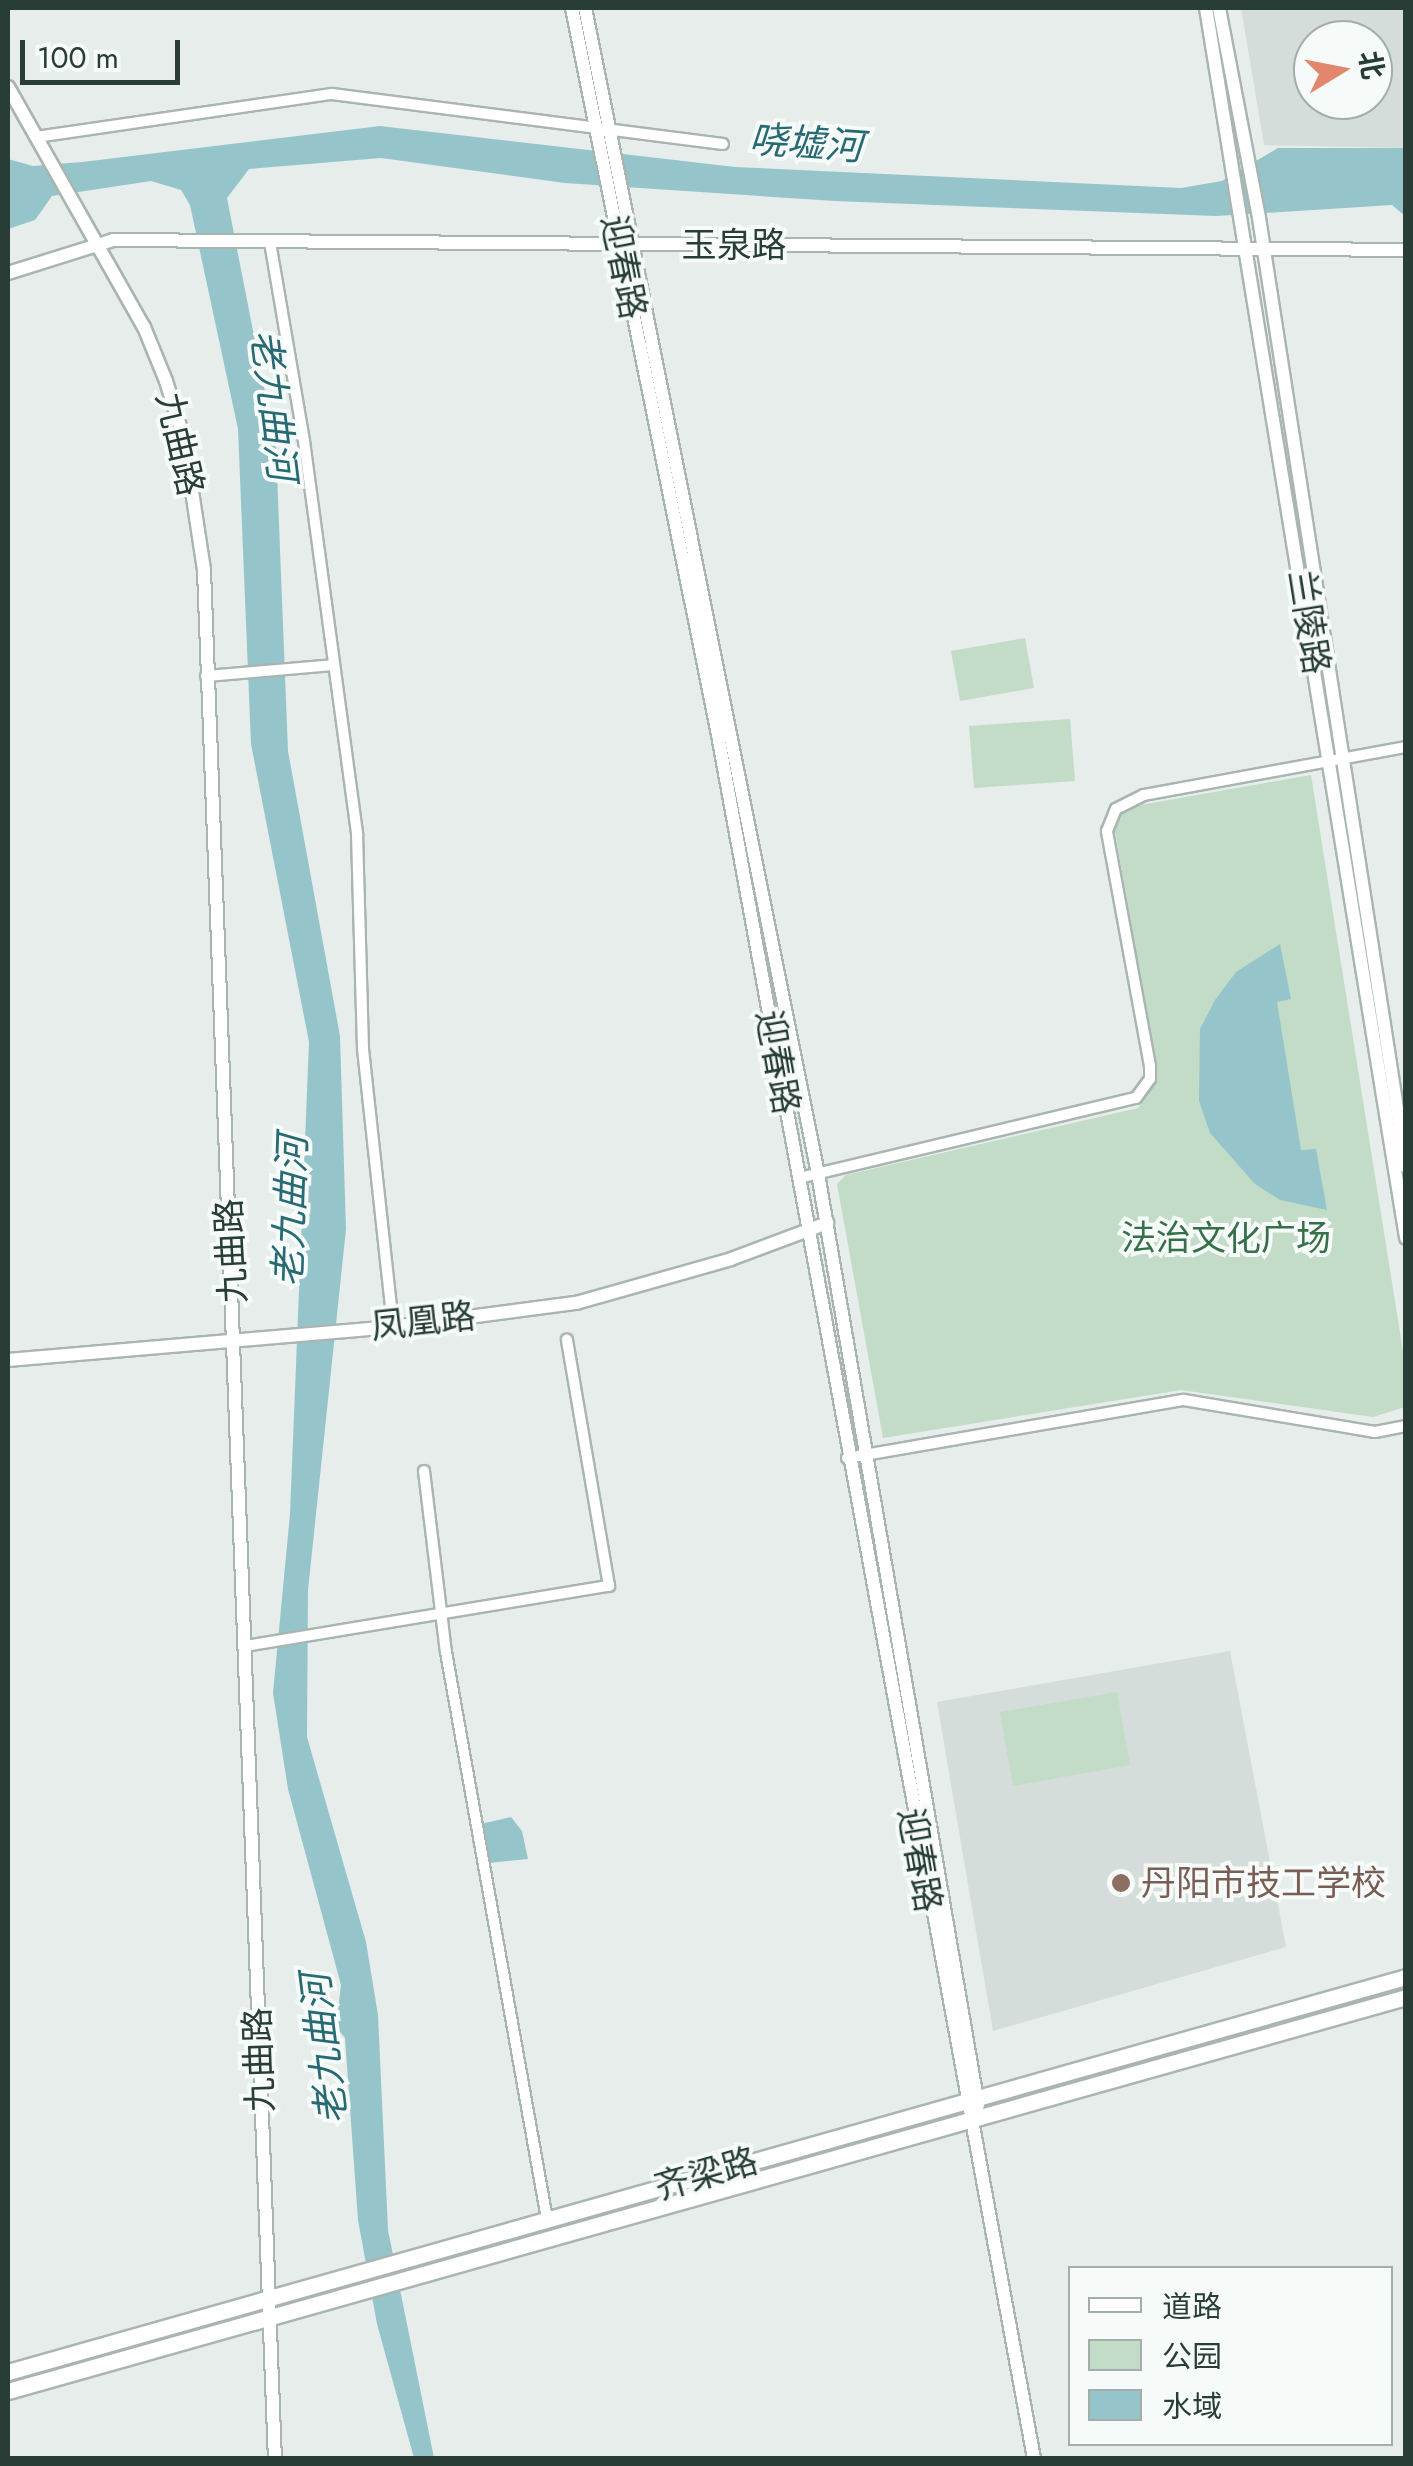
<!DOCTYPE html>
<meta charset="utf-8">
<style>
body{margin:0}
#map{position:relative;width:1413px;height:2466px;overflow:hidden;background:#e6edea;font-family:Jost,"Noto Sans SC",sans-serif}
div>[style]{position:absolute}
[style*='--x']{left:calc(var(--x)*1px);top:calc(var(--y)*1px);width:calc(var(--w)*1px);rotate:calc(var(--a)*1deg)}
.built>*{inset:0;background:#d4ddd9}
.green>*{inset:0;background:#c2dcc7}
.water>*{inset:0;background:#95c5cb}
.roads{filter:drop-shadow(2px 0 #a9b5b0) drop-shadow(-2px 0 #a9b5b0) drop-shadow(0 2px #a9b5b0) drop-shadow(0 -2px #a9b5b0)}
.minor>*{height:10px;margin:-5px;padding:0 5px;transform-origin:5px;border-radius:5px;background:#fff}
.tertiary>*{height:12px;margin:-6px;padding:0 6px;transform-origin:6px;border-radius:6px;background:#fff}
.secondary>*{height:15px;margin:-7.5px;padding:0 7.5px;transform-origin:7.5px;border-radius:7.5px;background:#fff}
.dots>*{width:28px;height:28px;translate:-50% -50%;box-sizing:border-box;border:5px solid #f6faf8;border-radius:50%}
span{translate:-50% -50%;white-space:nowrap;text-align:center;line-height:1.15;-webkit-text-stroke:8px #f6faf8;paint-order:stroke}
.street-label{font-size:35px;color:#273d36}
.park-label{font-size:35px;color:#357049}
.education-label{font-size:35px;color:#785e54}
.left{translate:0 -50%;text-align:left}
.water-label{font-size:38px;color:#276a73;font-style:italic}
.frame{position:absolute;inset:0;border:10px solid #273d36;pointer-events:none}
.legend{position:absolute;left:1068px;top:2266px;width:325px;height:180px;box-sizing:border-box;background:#f6faf8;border:2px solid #a3aeaa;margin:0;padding:12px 18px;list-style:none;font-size:30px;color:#273d36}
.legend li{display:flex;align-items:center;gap:20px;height:50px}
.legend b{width:50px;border:2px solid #a3aeaa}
.north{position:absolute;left:1293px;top:20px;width:100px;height:100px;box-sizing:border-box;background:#f6faf8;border:2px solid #a3aeaa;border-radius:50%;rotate:80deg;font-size:28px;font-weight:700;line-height:40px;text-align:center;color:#273d36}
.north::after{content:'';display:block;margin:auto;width:35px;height:45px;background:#e3866e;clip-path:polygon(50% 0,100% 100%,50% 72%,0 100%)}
.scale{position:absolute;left:20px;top:40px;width:160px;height:45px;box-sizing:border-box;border:5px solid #273d36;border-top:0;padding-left:12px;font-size:30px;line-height:35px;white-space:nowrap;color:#273d36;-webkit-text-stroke:8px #f6faf8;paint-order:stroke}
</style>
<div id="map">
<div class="built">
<div style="clip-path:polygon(evenodd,1241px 8px,1405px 8px,1405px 148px,1264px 145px,1241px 8px,1313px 40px,1373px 40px,1373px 100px,1313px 100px,1313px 40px)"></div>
<div style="clip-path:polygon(1230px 1651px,1286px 1947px,993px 2031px,937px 1702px)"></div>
</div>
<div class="green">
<div style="clip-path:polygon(1025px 638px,1034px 688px,960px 701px,951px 651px)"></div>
<div style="clip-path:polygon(1070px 719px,1075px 781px,974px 788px,969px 726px)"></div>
<div style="clip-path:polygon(1311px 775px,1405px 1364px,1405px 1407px,1373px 1417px,1181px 1390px,883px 1438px,837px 1184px,846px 1175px,1138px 1108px,1155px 1084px,1156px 1065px,1115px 832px,1119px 816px,1129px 807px)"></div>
<div style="clip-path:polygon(1117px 1692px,1130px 1765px,1013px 1786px,1000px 1712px)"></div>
</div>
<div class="water">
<div style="clip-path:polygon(380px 126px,735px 167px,1181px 188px,1222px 181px,1278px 148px,1405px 148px,1405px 216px,1392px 205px,1216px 216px,835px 201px,565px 183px,381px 158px,249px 169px,227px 198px,276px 448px,288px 751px,340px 1036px,346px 1229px,308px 1590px,307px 1737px,366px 1942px,378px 2015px,388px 2230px,434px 2458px,414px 2458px,377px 2324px,358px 2220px,345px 2038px,336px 2027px,341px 1985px,288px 1789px,273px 1693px,290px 1514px,309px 1042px,251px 744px,238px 429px,190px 205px,181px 190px,151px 181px,52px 196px,35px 220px,8px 229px,8px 159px,33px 166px,82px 162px)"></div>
<div style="clip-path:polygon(1280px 944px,1291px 999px,1277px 1002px,1301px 1150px,1316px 1149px,1327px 1210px,1280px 1200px,1255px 1184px,1210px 1133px,1199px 1101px,1200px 1029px,1215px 1000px,1236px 972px)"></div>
<div style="clip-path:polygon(511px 1817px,522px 1831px,528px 1859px,489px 1863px,481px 1824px)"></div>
</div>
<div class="roads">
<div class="minor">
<div style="--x:36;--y:137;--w:299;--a:-8.3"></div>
<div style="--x:332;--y:94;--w:394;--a:7.3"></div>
<div style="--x:270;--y:242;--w:202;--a:80.3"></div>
<div style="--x:304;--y:441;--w:397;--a:82.3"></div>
<div style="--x:357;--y:834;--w:215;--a:88.4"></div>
<div style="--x:363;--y:1049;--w:280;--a:83.8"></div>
<div style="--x:206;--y:676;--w:128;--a:-4.9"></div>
<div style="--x:799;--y:1178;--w:346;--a:-13.4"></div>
<div style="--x:1136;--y:1098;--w:24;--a:-54"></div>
<div style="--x:1150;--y:1079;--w:13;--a:-90"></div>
<div style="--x:1150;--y:1066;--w:239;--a:-100.4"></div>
<div style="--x:1107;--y:831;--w:24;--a:-68"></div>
<div style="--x:1116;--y:809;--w:31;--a:-27"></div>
<div style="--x:1144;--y:795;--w:266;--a:-10.4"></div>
<div style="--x:847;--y:1458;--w:342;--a:-9.8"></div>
<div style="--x:1184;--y:1400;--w:194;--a:9.5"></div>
<div style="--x:1375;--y:1432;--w:32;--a:-11"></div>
<div style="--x:424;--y:1471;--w:182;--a:83.1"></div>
<div style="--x:446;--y:1652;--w:576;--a:79.9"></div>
<div style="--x:245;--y:1646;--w:369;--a:-9.4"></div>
<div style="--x:609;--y:1586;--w:250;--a:-99.7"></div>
</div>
<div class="tertiary">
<div style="--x:572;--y:8;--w:742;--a:78.64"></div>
<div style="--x:718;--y:735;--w:1752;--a:79.61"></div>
<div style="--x:585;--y:8;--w:1189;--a:78.7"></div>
<div style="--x:818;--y:1174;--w:945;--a:80.25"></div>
<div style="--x:1206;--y:8;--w:1246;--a:80.76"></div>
<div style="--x:1219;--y:8;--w:214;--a:79.2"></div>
<div style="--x:1259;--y:218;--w:960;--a:81.19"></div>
<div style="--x:8;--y:87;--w:276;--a:60.5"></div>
<div style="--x:144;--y:327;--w:58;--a:67.8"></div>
<div style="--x:166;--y:381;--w:61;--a:72.8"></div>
<div style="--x:184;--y:439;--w:133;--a:81.3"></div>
<div style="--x:204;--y:570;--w:1889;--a:87.85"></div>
<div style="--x:8;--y:273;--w:110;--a:-17.4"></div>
<div style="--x:113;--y:240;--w:1293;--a:0.44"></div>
<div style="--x:8;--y:1360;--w:386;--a:-4.9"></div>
<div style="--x:393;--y:1327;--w:185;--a:-7.5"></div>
<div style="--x:576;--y:1303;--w:161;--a:-15.8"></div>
<div style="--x:731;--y:1259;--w:103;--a:-20.6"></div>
</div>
<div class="secondary">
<div style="--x:8;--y:2372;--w:1453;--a:-15.78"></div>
<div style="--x:8;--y:2391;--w:1452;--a:-15.74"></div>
</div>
</div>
<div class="dots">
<div style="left:1121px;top:1883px;background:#8d6e63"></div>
</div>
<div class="street-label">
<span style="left:734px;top:245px">玉泉路</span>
<span style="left:624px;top:267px;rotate:79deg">迎春路</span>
<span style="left:180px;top:444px;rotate:77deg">九曲路</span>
<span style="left:1309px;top:622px;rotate:81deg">兰陵路</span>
<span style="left:778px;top:1062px;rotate:80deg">迎春路</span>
<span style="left:231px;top:1251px;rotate:-93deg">九曲路</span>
<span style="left:423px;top:1321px;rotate:-6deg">凤凰路</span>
<span style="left:920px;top:1860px;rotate:80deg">迎春路</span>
<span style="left:259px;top:2060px;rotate:-92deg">九曲路</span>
<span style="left:706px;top:2174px;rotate:-16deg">齐梁路</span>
</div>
<div class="park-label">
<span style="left:1226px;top:1238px">法治文化广场</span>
</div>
<div class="education-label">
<span class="left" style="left:1141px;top:1883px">丹阳市技工学校</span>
</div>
<div class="water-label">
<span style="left:806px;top:143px;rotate:4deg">哓墟河</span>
<span style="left:274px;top:405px;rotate:83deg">老九曲河</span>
<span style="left:290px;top:1211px;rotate:-88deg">老九曲河</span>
<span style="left:324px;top:2049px;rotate:-97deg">老九曲河</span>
</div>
<div class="frame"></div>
<ul class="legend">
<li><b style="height:12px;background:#fff"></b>道路</li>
<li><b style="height:28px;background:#c2dcc7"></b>公园</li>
<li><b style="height:28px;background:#95c5cb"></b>水域</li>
</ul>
<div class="north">北</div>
<div class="scale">100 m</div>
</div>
